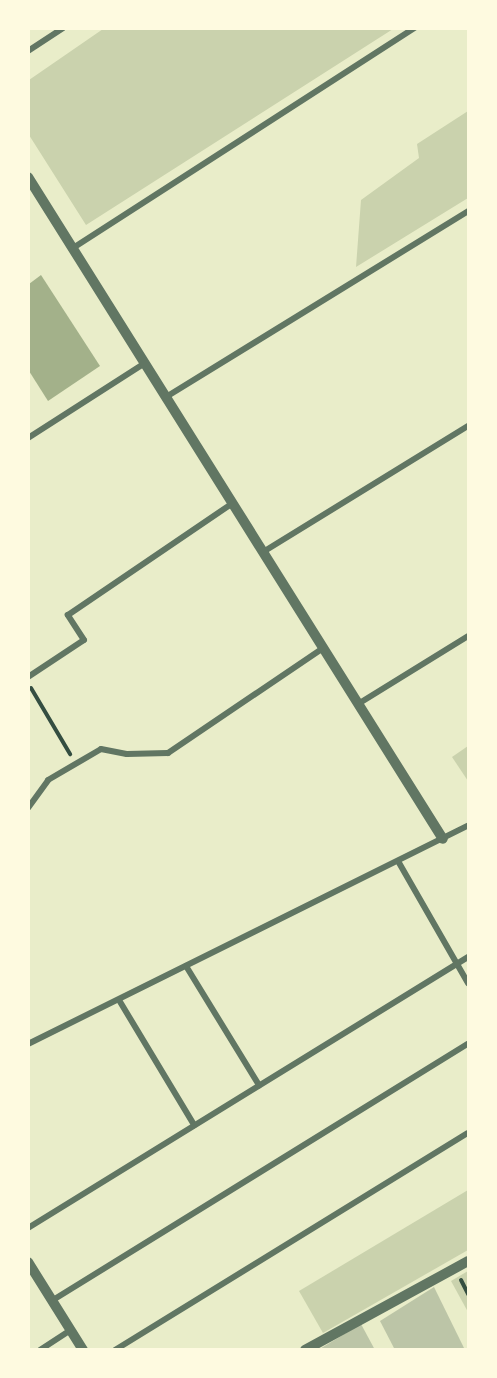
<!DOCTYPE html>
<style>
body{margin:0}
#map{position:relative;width:497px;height:1378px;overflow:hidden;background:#e9edc9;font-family:"Sofia Sans Condensed",sans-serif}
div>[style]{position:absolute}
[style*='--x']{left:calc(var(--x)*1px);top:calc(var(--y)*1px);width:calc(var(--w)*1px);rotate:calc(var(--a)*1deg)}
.green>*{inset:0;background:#cad2ad}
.water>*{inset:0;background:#a3b18a}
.building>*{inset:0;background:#bcc5a7}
.path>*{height:4px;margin:-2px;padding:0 2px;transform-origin:2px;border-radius:2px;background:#344e41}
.minor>*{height:6px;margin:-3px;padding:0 3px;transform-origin:3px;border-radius:3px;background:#617663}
.tertiary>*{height:10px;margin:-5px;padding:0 5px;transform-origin:5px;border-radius:5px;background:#617663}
span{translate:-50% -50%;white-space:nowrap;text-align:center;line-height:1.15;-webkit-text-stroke:4.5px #fefae0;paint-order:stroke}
.frame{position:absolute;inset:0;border:30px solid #fefae0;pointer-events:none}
</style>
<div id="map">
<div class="green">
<div style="clip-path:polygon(103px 29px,103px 28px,393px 29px,86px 225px,29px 135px,29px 80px)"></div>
<div style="clip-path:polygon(468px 111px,468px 198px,356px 267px,361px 200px,419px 158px,417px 144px)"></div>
<div style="clip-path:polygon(468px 746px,468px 781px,452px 757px)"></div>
<div style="clip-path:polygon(468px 1190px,468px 1250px,323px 1333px,299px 1291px)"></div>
<div style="clip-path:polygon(468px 1271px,468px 1312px,451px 1281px)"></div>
</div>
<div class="water">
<div style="clip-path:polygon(41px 275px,100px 366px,48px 401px,29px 371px,29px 284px)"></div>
</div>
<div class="building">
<div style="clip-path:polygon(434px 1287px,465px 1350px,395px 1350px,380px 1321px)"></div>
<div style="clip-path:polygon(361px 1324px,375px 1350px,318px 1350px)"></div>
</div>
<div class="path">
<div style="--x:31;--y:688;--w:77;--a:59.4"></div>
<div style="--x:461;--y:1280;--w:16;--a:63"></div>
</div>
<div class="minor">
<div style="--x:28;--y:51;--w:42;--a:-33.3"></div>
<div style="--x:73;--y:248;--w:407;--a:-32.8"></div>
<div style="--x:166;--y:397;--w:355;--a:-31.6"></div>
<div style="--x:28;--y:438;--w:139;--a:-32.7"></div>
<div style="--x:263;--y:552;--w:241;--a:-31.6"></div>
<div style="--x:28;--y:677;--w:67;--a:-33.5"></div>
<div style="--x:84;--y:640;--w:30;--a:-123"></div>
<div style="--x:68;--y:615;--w:199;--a:-34.2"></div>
<div style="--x:358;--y:704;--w:129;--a:-31.7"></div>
<div style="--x:28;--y:808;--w:34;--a:-54"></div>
<div style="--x:48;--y:780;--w:61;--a:-30.3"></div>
<div style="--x:101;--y:749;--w:26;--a:11"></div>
<div style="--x:127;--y:754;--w:41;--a:-1.4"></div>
<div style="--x:168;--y:753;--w:187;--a:-34.1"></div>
<div style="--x:398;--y:861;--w:141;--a:60.2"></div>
<div style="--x:186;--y:966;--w:140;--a:58.5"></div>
<div style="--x:119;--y:1000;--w:146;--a:59"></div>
<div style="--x:28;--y:1044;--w:491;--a:-26.4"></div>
<div style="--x:28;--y:1228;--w:517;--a:-31.63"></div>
<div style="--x:53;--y:1300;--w:488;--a:-31.7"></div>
<div style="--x:40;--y:1350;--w:37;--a:-33"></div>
<div style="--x:115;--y:1350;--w:414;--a:-31.6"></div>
</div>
<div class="tertiary">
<div style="--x:28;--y:177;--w:781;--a:57.92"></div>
<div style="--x:28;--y:1262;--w:104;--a:58"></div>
<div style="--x:305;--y:1350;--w:186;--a:-28.6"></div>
</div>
<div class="frame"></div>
</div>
